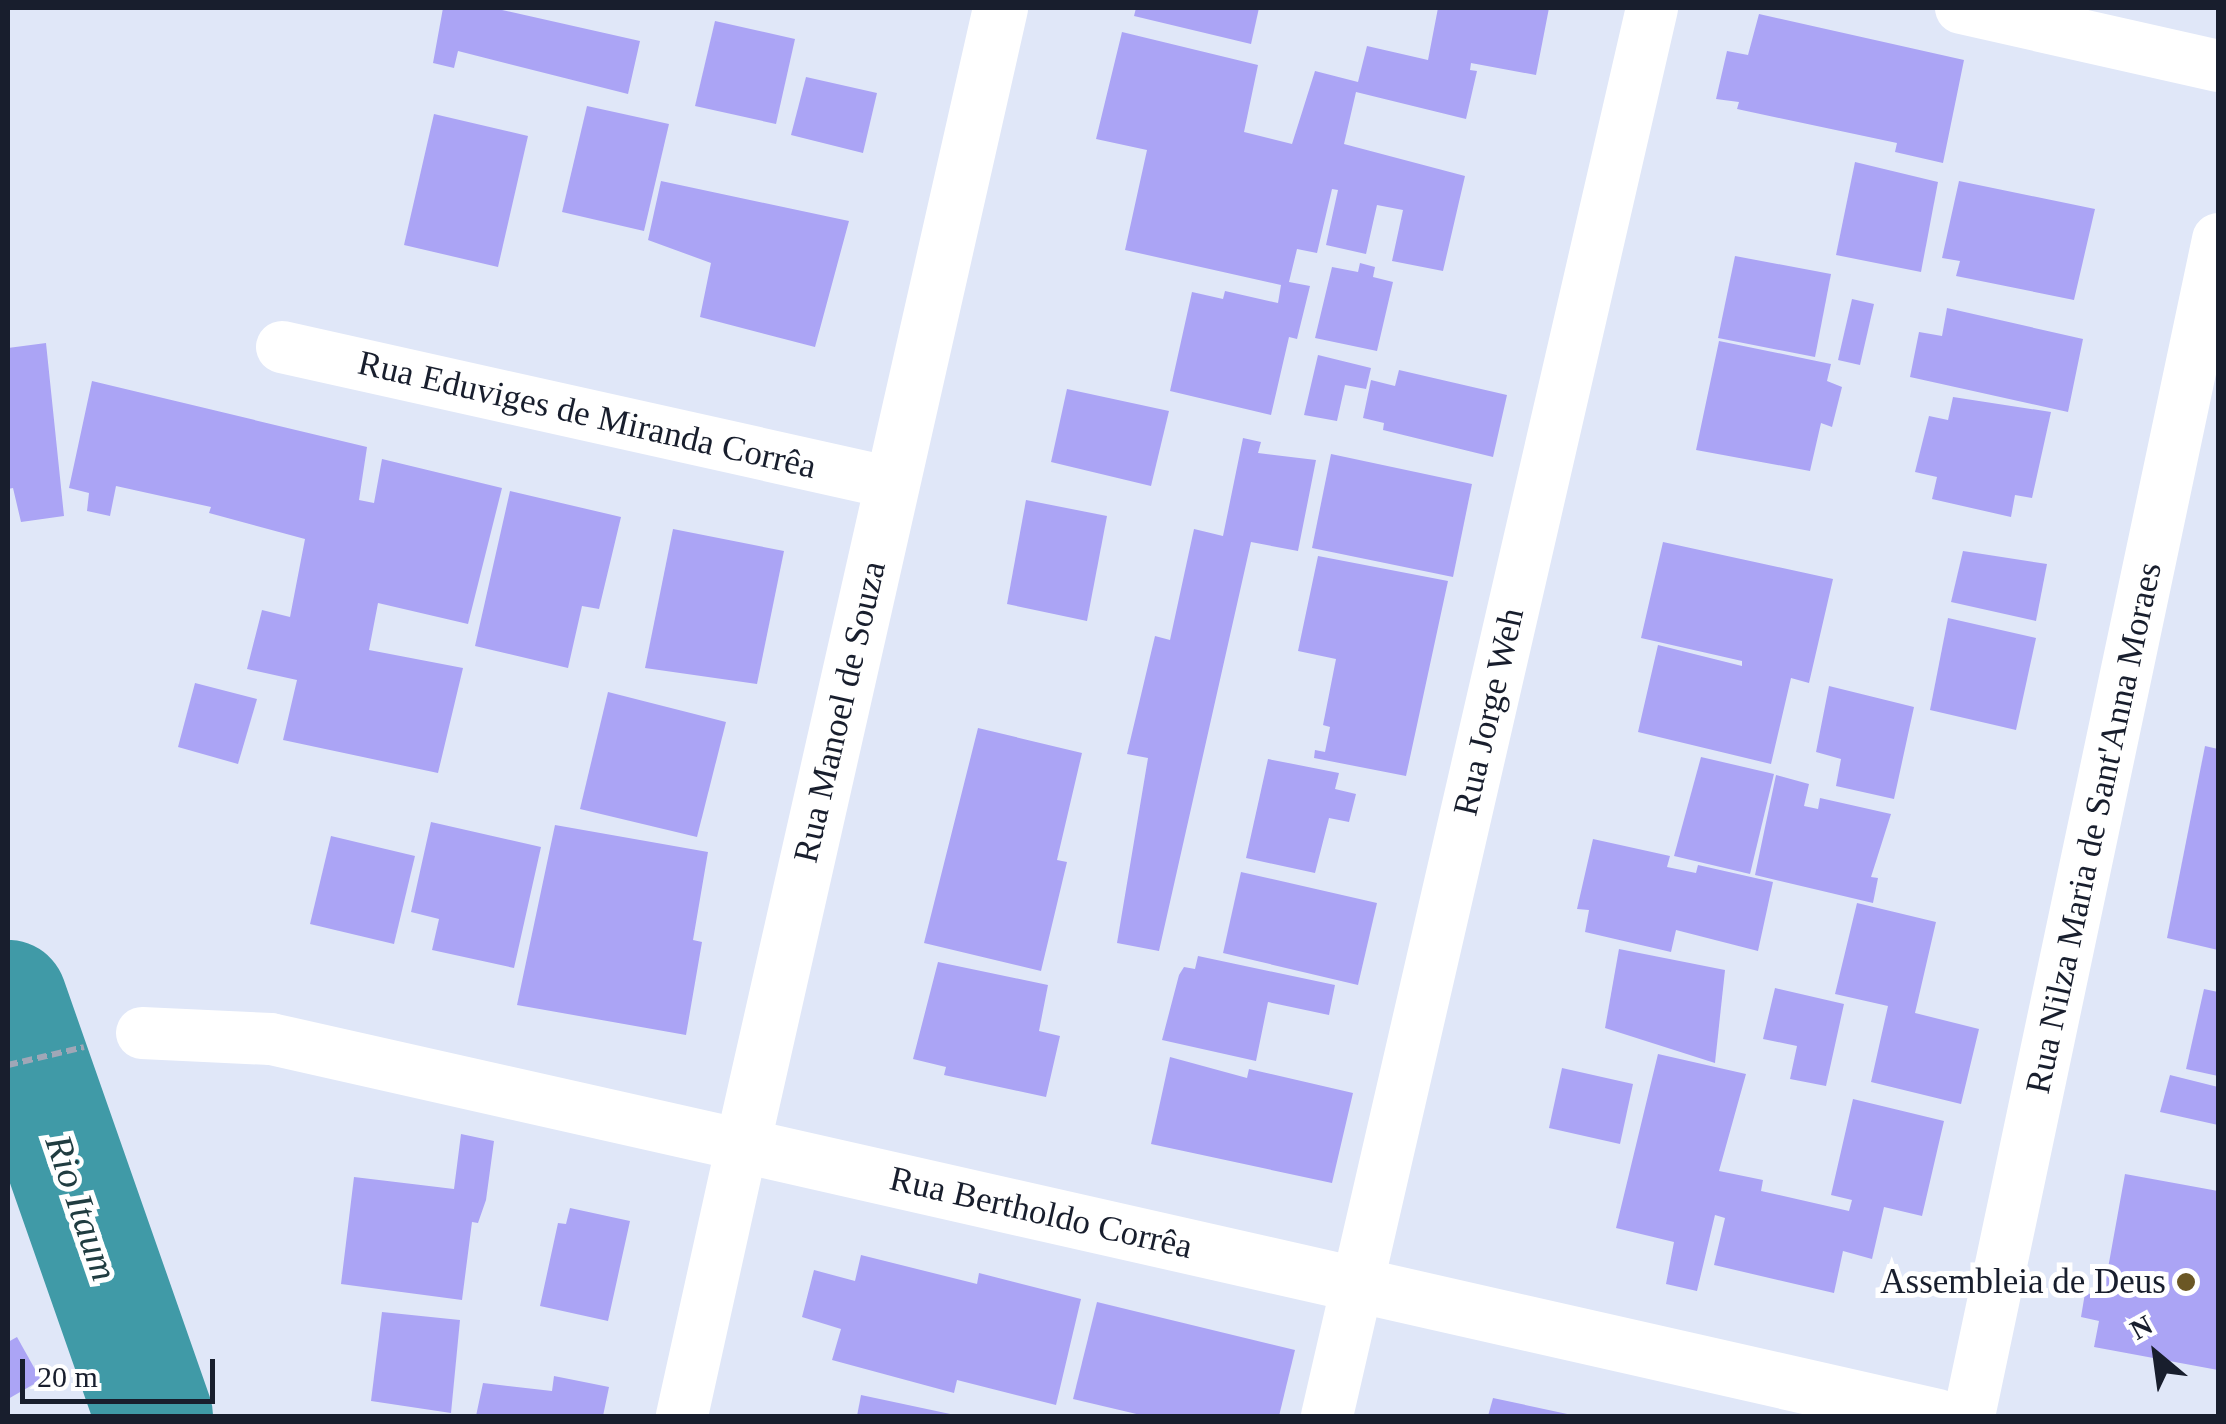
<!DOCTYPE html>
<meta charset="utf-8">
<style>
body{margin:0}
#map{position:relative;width:2226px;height:1424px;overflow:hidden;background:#e0e7f8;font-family:Georgia,serif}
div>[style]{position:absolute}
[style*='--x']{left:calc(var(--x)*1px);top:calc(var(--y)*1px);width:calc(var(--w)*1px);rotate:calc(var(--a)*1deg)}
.river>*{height:118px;margin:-59px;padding:0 59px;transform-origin:59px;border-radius:59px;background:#409aa7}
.building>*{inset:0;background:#aba4f5}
.path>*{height:6px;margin-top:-3px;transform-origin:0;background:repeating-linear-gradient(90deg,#a0a7b7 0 10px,transparent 0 15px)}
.minor>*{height:52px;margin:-26px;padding:0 26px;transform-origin:26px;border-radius:26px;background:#fff}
.tertiary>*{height:55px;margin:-27.5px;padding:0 27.5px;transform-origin:27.5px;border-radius:27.5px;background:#fff}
.dots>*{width:28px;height:28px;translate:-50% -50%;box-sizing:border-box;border:5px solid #fff;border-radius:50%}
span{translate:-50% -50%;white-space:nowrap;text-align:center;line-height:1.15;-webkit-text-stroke:10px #fff;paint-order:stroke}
.street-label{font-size:35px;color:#181e2d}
.poi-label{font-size:35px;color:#181e2d}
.right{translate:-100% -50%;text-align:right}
.water-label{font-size:38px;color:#203c40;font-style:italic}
.frame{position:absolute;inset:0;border:10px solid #181e2d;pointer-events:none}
.north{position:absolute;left:2106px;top:1304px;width:100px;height:100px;-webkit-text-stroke:8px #fff;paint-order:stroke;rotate:331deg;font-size:28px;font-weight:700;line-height:40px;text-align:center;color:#181e2d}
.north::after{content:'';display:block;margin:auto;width:35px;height:45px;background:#181e2d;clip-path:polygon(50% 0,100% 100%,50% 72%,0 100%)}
.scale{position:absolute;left:20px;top:1359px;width:195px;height:45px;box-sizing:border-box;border:5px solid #181e2d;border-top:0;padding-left:12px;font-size:30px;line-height:35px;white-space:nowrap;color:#181e2d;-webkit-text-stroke:8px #fff;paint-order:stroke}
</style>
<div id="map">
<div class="river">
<div style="--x:8;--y:999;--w:442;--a:70.7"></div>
</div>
<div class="building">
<div style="clip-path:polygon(443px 8px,493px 8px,640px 41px,628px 94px,458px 51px,454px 68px,433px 63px)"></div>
<div style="clip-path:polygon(1136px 8px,1259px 8px,1251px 44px,1134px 16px)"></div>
<div style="clip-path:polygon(1438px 8px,1549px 8px,1536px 75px,1471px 63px,1470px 70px,1477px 71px,1466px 119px,1356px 92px,1344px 144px,1465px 176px,1443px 271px,1392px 261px,1403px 210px,1377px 205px,1366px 254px,1326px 245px,1338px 190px,1332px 189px,1317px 253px,1297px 249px,1289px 282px,1310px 286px,1297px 339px,1289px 337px,1271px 415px,1170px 391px,1192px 292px,1223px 299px,1225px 291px,1278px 303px,1281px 285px,1125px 250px,1147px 150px,1096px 139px,1122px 32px,1258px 65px,1244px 132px,1292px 144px,1315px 71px,1358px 82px,1367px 46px,1428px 60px)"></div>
<div style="clip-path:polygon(1759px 14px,1964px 60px,1943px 163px,1895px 152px,1897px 143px,1737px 109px,1739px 102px,1716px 99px,1727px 51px,1748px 55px)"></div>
<div style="clip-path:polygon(715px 21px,795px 39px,776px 124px,695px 106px)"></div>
<div style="clip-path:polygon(806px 77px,877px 93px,863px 153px,791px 135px)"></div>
<div style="clip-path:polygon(587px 106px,669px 124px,644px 231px,562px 212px)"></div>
<div style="clip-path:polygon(434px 114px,528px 136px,498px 267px,404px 245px)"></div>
<div style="clip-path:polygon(1855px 162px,1938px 182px,1921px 272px,1836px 255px)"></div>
<div style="clip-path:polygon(661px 181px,849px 221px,815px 347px,700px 317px,711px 263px,648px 240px)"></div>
<div style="clip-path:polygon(1959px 181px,2095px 209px,2074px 300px,1956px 276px,1960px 261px,1942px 258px)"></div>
<div style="clip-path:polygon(1735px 256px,1831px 274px,1815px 357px,1718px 338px)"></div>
<div style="clip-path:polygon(1360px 263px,1375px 267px,1373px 277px,1393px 282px,1377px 351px,1315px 338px,1332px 267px,1358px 272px)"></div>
<div style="clip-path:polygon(1852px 299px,1874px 304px,1860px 365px,1838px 360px)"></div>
<div style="clip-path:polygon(1947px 308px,2083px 339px,2068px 412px,1910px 377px,1919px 332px,1942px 336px)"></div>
<div style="clip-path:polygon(1719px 341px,1831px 364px,1827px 381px,1842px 387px,1832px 427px,1821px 423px,1810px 471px,1696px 450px)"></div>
<div style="clip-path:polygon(46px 343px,64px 516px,21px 522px,13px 488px,8px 489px,8px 348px)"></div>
<div style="clip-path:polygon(1318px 355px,1371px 368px,1366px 389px,1345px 385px,1337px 421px,1304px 415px)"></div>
<div style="clip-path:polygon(1399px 370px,1507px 395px,1493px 457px,1383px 430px,1384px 423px,1363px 418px,1371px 380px,1395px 386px)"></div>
<div style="clip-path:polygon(92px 381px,367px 447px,359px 500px,374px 503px,382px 459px,502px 488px,468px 624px,378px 603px,369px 650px,463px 668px,438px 773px,283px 740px,297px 680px,247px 669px,262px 610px,290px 617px,305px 539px,209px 513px,211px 507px,116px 486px,110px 516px,87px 511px,89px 493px,69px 488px)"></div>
<div style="clip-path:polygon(1067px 389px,1169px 411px,1151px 486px,1051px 462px)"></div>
<div style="clip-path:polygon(1953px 397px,2051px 412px,2032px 498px,2015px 495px,2011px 517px,1932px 499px,1937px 477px,1915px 472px,1929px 416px,1948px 420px)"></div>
<div style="clip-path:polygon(1243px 438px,1261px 442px,1258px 453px,1316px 460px,1298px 551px,1251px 542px,1159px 951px,1117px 943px,1148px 758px,1127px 754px,1155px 636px,1170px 640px,1194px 529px,1223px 536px)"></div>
<div style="clip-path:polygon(1331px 454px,1472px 484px,1453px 577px,1312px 548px)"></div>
<div style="clip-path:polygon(510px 491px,621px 517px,599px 609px,582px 606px,568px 668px,475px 646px)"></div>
<div style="clip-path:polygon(1026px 500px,1107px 516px,1087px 621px,1007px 604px)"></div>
<div style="clip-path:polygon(673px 529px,784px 551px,757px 684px,645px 668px)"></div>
<div style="clip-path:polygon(1663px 542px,1833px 579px,1809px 683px,1791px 678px,1771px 764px,1638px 732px,1658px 645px,1742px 666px,1742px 661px,1641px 638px)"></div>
<div style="clip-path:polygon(1963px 551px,2047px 564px,2036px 621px,1951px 602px)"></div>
<div style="clip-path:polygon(1318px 556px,1448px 581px,1406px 776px,1314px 758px,1315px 750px,1325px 752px,1330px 727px,1323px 725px,1336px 659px,1298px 651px)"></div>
<div style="clip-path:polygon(1948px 618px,2036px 638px,2016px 730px,1930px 710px)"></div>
<div style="clip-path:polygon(195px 683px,257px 699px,238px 764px,178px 747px)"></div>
<div style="clip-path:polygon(1829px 686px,1914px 707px,1894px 799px,1836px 786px,1841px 759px,1816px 752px)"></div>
<div style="clip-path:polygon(608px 692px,726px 722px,697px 837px,580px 809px)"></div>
<div style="clip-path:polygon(978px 728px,1082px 753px,1057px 860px,1067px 862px,1041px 971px,924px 943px)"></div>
<div style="clip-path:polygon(2205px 746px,2218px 749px,2218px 950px,2167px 938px)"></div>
<div style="clip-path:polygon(1701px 757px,1774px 774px,1750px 874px,1674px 856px)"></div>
<div style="clip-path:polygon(1268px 759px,1339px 773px,1335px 789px,1356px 794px,1349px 822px,1329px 818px,1315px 873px,1246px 858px)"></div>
<div style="clip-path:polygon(1776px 775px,1809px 784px,1804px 806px,1818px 809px,1820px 798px,1891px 814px,1871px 877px,1878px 878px,1873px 903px,1755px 875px)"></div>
<div style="clip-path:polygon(431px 822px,541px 847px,514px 968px,432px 950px,439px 919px,411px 912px)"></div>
<div style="clip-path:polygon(555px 825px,708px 852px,693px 940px,702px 942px,686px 1035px,517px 1005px)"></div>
<div style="clip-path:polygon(331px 836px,415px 856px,394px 944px,310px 924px)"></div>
<div style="clip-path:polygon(1593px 839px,1670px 856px,1667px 867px,1696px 873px,1698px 865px,1773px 882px,1758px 951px,1676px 930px,1671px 952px,1585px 932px,1589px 910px,1577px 909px)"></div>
<div style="clip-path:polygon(1241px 872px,1377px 903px,1358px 985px,1223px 953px)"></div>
<div style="clip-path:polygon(1857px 903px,1936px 922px,1915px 1013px,1979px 1029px,1961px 1104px,1871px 1082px,1888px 1006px,1835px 994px)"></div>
<div style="clip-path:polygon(1619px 949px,1725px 970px,1715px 1063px,1605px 1028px)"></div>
<div style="clip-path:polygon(1198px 956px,1335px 985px,1329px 1015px,1268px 1002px,1256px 1061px,1162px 1040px,1179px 975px,1184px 967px,1195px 969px)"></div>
<div style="clip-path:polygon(938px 962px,1048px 985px,1039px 1031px,1060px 1036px,1046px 1097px,944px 1075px,946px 1067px,913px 1059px)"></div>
<div style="clip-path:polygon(1775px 988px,1844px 1004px,1826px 1086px,1790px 1079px,1797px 1046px,1763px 1039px)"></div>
<div style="clip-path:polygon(2204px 989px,2218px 992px,2218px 1076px,2186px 1069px)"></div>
<div style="clip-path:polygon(1658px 1054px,1746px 1074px,1719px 1171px,1763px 1180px,1761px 1191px,1849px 1211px,1852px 1200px,1831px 1195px,1853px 1099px,1944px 1121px,1922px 1216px,1884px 1207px,1872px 1259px,1843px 1251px,1834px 1293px,1714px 1265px,1725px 1218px,1715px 1215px,1697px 1291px,1666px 1284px,1674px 1242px,1616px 1228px)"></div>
<div style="clip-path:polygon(1170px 1057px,1247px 1078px,1249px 1069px,1353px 1093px,1332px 1183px,1151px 1144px)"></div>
<div style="clip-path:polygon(1562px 1068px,1633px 1084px,1620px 1144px,1549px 1128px)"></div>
<div style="clip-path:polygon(2170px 1075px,2218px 1087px,2218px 1125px,2160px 1112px)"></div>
<div style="clip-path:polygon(461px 1134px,494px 1141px,486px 1200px,478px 1223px,472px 1222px,462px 1300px,341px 1284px,354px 1177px,454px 1189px)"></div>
<div style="clip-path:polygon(2125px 1174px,2218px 1191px,2218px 1370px,2094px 1347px,2099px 1321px,2081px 1317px,2085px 1293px,2103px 1296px)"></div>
<div style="clip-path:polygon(570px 1208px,630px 1221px,608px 1321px,540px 1306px,558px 1223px,566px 1224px)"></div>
<div style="clip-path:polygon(861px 1255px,977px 1284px,979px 1273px,1081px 1299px,1056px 1405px,957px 1380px,954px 1393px,832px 1360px,841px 1329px,802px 1317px,814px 1270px,855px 1281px)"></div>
<div style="clip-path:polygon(1097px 1302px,1295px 1350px,1279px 1416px,1145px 1416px,1073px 1399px)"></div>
<div style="clip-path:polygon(382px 1312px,460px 1320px,451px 1413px,371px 1401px)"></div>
<div style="clip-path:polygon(17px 1337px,41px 1380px,8px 1399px,8px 1342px)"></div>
<div style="clip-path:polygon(554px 1376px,609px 1387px,603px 1416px,476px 1416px,483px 1383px,552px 1391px)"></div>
<div style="clip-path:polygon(861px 1395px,955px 1415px,955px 1416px,857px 1416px)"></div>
<div style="clip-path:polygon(1493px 1398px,1572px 1415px,1572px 1416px,1488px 1416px)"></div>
</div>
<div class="path">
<div style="--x:8;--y:1065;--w:78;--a:-13.3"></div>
</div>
<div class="minor">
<div style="--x:1961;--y:8;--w:263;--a:12.7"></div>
<div style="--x:282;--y:347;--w:625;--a:12.57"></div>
<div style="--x:142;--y:1033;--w:129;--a:2.7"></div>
<div style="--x:271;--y:1039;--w:483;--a:12.7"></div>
<div style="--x:742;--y:1145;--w:278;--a:102.5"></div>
<div style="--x:1327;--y:1416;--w:1445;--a:-77"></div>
<div style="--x:1969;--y:1416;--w:1203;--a:-78.05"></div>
</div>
<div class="tertiary">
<div style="--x:1000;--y:8;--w:1166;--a:102.78"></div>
<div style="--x:742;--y:1145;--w:1226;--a:12.77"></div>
</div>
<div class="dots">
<div style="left:2186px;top:1282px;background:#6b5725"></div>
</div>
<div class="street-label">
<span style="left:587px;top:415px;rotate:13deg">Rua Eduviges de Miranda Corrêa</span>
<span style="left:840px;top:712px;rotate:-77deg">Rua Manoel de Souza</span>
<span style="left:1489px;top:712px;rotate:-77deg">Rua Jorge Weh</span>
<span style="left:2094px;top:828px;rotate:-78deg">Rua Nilza Maria de Sant'Anna Moraes</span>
<span style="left:1041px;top:1213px;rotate:13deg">Rua Bertholdo Corrêa</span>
</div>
<div class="poi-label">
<span class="right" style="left:2166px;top:1282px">Assembleia de Deus</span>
</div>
<div class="water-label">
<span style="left:81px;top:1208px;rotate:71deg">Rio Itaum</span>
</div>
<div class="frame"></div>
<div class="north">N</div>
<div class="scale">20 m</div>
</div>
